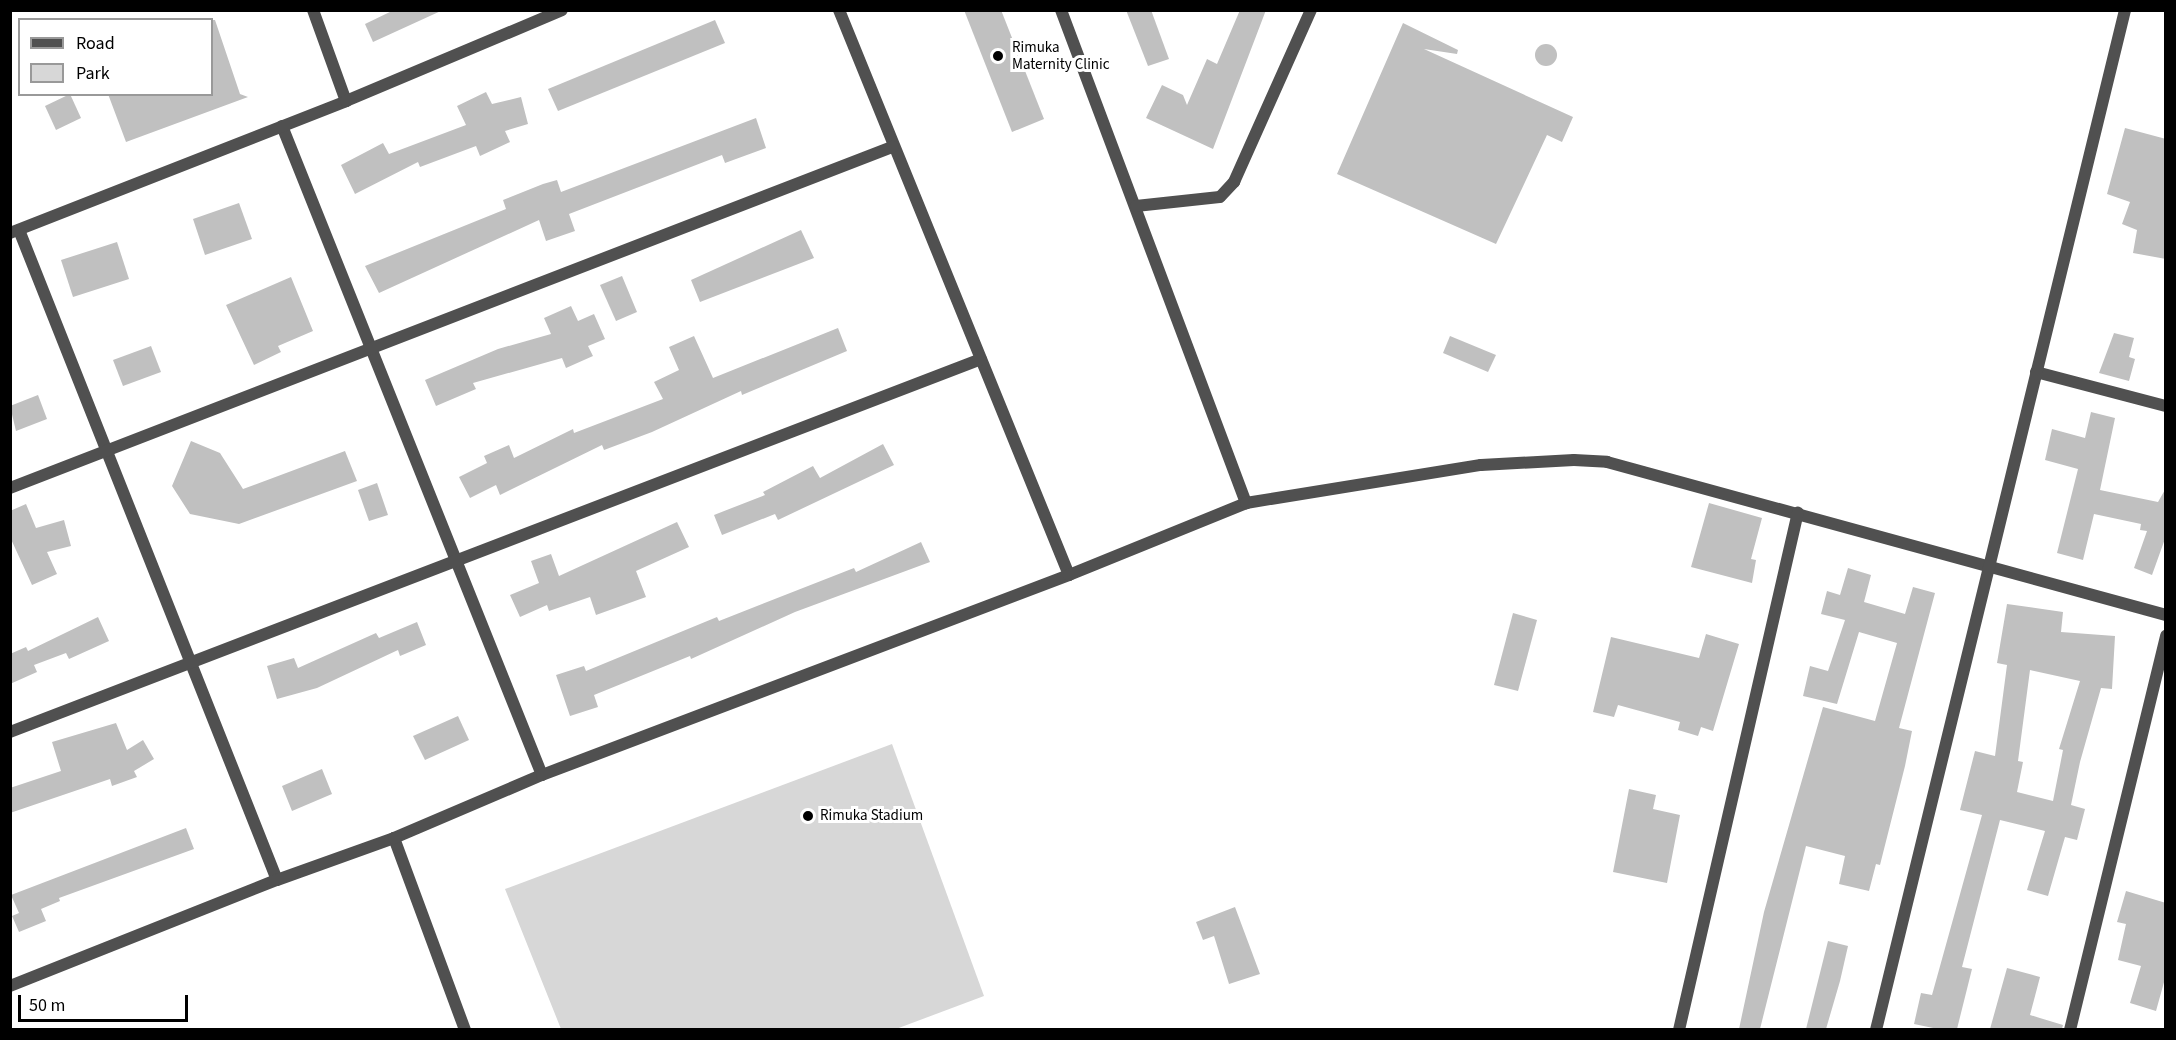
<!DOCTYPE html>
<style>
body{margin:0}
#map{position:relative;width:2176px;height:1040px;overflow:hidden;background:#fff;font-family:"Source Sans 3",sans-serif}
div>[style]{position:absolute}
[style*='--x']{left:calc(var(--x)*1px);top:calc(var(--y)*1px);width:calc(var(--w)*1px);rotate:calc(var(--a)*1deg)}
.green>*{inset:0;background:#d7d7d7}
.building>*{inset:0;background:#c0c0c0}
.round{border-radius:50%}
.minor>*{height:12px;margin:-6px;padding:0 6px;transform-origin:6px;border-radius:6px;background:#505050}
.dots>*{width:16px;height:16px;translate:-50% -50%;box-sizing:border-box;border:3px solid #fff;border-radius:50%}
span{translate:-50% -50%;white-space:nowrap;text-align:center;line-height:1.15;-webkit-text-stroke:6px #fff;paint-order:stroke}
.poi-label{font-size:15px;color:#000}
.left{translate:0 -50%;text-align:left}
.frame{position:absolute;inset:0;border:12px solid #000;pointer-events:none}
.legend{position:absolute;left:18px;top:18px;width:195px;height:78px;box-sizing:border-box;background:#fff;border:2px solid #999;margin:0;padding:8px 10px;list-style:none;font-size:18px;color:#000}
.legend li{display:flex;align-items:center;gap:12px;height:30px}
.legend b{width:30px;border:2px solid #999}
.scale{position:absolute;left:18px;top:995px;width:170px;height:27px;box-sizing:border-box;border:3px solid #000;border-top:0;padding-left:8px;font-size:18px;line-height:21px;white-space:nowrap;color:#000;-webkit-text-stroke:4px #fff;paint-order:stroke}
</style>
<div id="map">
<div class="green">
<div style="clip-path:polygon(892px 744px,984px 996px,896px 1029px,561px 1029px,505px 889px)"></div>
</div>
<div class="building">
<div style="clip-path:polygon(394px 10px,443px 10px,373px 42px,365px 24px)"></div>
<div style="clip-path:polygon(964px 10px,1001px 10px,1044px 119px,1012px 132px)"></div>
<div style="clip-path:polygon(1126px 10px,1151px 10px,1169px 59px,1148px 66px)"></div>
<div style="clip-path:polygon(1240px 10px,1266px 10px,1213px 149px,1146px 118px,1162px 85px,1183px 95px,1187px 105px,1207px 59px,1217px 64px)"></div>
<div style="clip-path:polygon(212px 20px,215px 20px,240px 94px,248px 97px,126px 142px,108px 94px,212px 94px)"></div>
<div style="clip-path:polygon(715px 20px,725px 43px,558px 111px,548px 89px)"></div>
<div style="clip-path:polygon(1403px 23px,1458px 50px,1457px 54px,1424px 49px,1573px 117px,1562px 142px,1547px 135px,1496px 244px,1337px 174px)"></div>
<div class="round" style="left:1535px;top:44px;width:22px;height:22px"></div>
<div style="clip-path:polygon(486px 92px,492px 104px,521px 97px,528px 124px,505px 131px,510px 142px,480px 156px,476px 146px,420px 167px,418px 162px,355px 194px,341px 165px,383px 143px,389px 154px,466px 125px,457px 106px)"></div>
<div style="clip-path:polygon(70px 94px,81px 118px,56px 130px,45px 106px)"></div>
<div style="clip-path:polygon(756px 118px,766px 148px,725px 163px,722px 155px,569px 214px,575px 231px,546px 241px,539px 220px,379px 293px,365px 266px,506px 209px,503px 200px,543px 184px,557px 180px,561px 192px)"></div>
<div style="clip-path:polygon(2125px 128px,2166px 139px,2166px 259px,2133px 253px,2137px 230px,2122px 224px,2130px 202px,2107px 194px)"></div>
<div style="clip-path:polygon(239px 203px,252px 239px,205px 255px,193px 219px)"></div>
<div style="clip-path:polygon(801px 230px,814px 258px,700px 302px,691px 280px)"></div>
<div style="clip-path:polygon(117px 242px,129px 279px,73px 297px,61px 260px)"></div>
<div style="clip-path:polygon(622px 276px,637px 312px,616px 321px,600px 285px)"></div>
<div style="clip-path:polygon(291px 277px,313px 331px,278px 346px,281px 352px,254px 365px,226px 305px)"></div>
<div style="clip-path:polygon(571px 306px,578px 321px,594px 314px,605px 339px,588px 346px,593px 356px,566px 368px,562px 358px,473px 383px,476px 389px,436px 406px,425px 380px,498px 349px,551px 334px,544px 318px)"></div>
<div style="clip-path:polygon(838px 328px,847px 351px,742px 395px,741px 391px,652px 432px,604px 450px,602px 445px,500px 495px,496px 485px,470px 498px,459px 477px,487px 463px,484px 456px,509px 445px,514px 458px,573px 429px,574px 433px,663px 399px,654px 382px,679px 370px,669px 347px,694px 336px,713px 378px)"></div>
<div style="clip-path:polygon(2114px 333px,2134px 338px,2129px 357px,2135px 359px,2129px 381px,2099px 373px)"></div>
<div style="clip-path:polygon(1450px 336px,1496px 355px,1488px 372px,1443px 353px)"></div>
<div style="clip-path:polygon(151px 346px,161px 372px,123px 386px,113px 360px)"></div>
<div style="clip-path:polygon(38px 395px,47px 419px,16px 431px,10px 406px)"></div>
<div style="clip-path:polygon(2091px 412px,2115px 418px,2100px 490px,2158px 502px,2166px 488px,2166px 536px,2152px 575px,2134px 568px,2147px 531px,2140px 530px,2141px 524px,2094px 514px,2083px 560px,2057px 553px,2078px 469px,2045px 460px,2052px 429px,2085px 438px)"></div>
<div style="clip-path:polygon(191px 441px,220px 453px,243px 489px,345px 451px,357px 481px,239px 524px,190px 514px,172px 486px)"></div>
<div style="clip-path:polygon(883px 444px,894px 465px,778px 520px,775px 514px,722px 535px,714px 515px,765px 495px,763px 492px,813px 466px,820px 478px)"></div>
<div style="clip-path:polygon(377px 483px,388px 515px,369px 521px,358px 490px)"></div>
<div style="clip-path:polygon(1709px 503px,1762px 518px,1751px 559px,1756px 560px,1752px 583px,1691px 567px)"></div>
<div style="clip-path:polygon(26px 504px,36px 528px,64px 520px,71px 546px,47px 552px,57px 574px,32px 585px,10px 537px,10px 511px)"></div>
<div style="clip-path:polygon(677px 522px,689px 547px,636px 571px,646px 597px,596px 615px,590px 597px,549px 611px,547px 605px,520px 617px,510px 595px,539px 583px,531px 561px,551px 554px,559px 576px)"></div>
<div style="clip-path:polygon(921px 542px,930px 562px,795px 612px,691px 659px,690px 656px,594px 695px,598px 707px,570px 716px,556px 675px,584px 666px,586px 671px,717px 617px,719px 621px,854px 568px,856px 572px)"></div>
<div style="clip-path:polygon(1848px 568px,1871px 575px,1864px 602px,1905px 614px,1913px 587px,1935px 593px,1899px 728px,1912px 731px,1905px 766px,1880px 865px,1876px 864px,1869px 891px,1839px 884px,1845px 856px,1806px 846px,1760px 1029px,1739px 1029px,1764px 912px,1823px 707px,1875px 721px,1897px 643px,1859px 632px,1837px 704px,1803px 696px,1810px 666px,1828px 671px,1845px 620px,1821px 614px,1827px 591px,1840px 595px)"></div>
<div style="clip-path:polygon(evenodd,2007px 604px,2063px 612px,2061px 632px,2115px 636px,2112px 689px,2101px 688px,2080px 762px,2071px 805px,2085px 809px,2077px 840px,2065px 837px,2048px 896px,2027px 890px,2045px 831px,2000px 820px,1962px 967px,1972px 969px,1957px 1029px,1938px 1029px,1914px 1024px,1921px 993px,1932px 995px,1982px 815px,1960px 810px,1975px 751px,1995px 756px,2007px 665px,1997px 663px,2007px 604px,2030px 670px,2080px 681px,2059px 749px,2063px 750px,2053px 801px,2017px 792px,2023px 762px,2018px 761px,2030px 670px)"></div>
<div style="clip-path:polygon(1513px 613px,1537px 620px,1518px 691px,1494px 685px)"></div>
<div style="clip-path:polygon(98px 617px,109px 641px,69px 659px,66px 653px,34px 665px,37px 672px,10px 684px,10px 654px,26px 647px,28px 651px)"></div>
<div style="clip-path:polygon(417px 622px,426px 645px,400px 656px,398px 650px,317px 688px,277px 699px,267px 666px,294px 658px,298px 668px,376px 633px,379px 638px)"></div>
<div style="clip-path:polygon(1706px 634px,1739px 644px,1713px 731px,1701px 727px,1698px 736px,1678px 730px,1680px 722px,1618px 705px,1614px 717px,1593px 712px,1611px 637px,1699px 658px)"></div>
<div style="clip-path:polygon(458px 716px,469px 740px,425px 760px,413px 736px)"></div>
<div style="clip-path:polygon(116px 723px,127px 750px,143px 740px,154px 759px,134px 771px,137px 777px,112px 786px,110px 779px,10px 813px,10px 788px,61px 771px,52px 742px)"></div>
<div style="clip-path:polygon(322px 769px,332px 794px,292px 811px,282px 786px)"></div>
<div style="clip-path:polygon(1629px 789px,1656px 795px,1653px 809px,1680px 815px,1667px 883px,1613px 872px)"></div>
<div style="clip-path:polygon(186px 828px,194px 849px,59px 898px,60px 901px,41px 909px,46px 921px,19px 932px,12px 916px,19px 913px,11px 895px)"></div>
<div style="clip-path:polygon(2126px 891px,2166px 903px,2166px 975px,2156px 1011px,2130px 1003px,2141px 966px,2118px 960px,2126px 924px,2117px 922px)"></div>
<div style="clip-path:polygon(1235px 907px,1260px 974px,1229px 984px,1214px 936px,1203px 940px,1196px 922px)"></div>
<div style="clip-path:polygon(1828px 941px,1848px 946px,1840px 981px,1826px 1029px,1806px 1029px)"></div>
<div style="clip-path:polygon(2007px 968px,2040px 977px,2030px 1015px,2063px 1025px,2062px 1029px,1990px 1029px)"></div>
</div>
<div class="minor">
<div style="--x:313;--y:10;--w:97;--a:70.1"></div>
<div style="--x:839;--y:10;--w:610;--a:67.85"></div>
<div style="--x:1061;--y:10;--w:527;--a:69.43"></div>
<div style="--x:282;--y:126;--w:699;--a:68.17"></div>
<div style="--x:1136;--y:206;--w:84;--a:-6.1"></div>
<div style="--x:1220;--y:197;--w:21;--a:-47"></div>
<div style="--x:1234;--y:182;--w:188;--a:-65.9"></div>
<div style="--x:19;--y:230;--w:699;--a:68.35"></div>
<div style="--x:10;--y:233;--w:361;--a:-21.4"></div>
<div style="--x:346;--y:101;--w:234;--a:-22.8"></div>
<div style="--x:2036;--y:372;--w:134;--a:14.7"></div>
<div style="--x:10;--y:488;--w:946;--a:-21.14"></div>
<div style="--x:10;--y:732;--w:1040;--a:-21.01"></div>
<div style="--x:394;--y:838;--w:205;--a:69.7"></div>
<div style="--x:10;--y:986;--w:287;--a:-21.7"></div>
<div style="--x:277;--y:880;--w:124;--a:-19.7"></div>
<div style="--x:394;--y:838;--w:161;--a:-23.1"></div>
<div style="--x:542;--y:775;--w:564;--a:-20.78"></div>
<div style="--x:1069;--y:575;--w:191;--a:-22.1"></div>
<div style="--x:1246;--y:503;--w:238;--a:-9.2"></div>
<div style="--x:1481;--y:465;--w:93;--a:-3.1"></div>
<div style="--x:1574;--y:460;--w:33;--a:3"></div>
<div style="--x:1607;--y:462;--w:580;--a:15.31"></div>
<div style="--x:1679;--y:1030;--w:531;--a:-77.06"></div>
<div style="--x:1876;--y:1030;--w:1050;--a:-76.28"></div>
<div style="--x:2070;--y:1030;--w:406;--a:-76.3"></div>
</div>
<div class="dots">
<div style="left:998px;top:56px;background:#000"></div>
<div style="left:808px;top:816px;background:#000"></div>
</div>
<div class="poi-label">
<span class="left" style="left:1012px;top:56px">Rimuka<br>Maternity Clinic</span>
<span class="left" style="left:820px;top:816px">Rimuka Stadium</span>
</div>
<div class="frame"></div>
<ul class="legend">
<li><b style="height:8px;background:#505050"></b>Road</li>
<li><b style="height:16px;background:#d7d7d7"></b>Park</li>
</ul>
<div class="scale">50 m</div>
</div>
